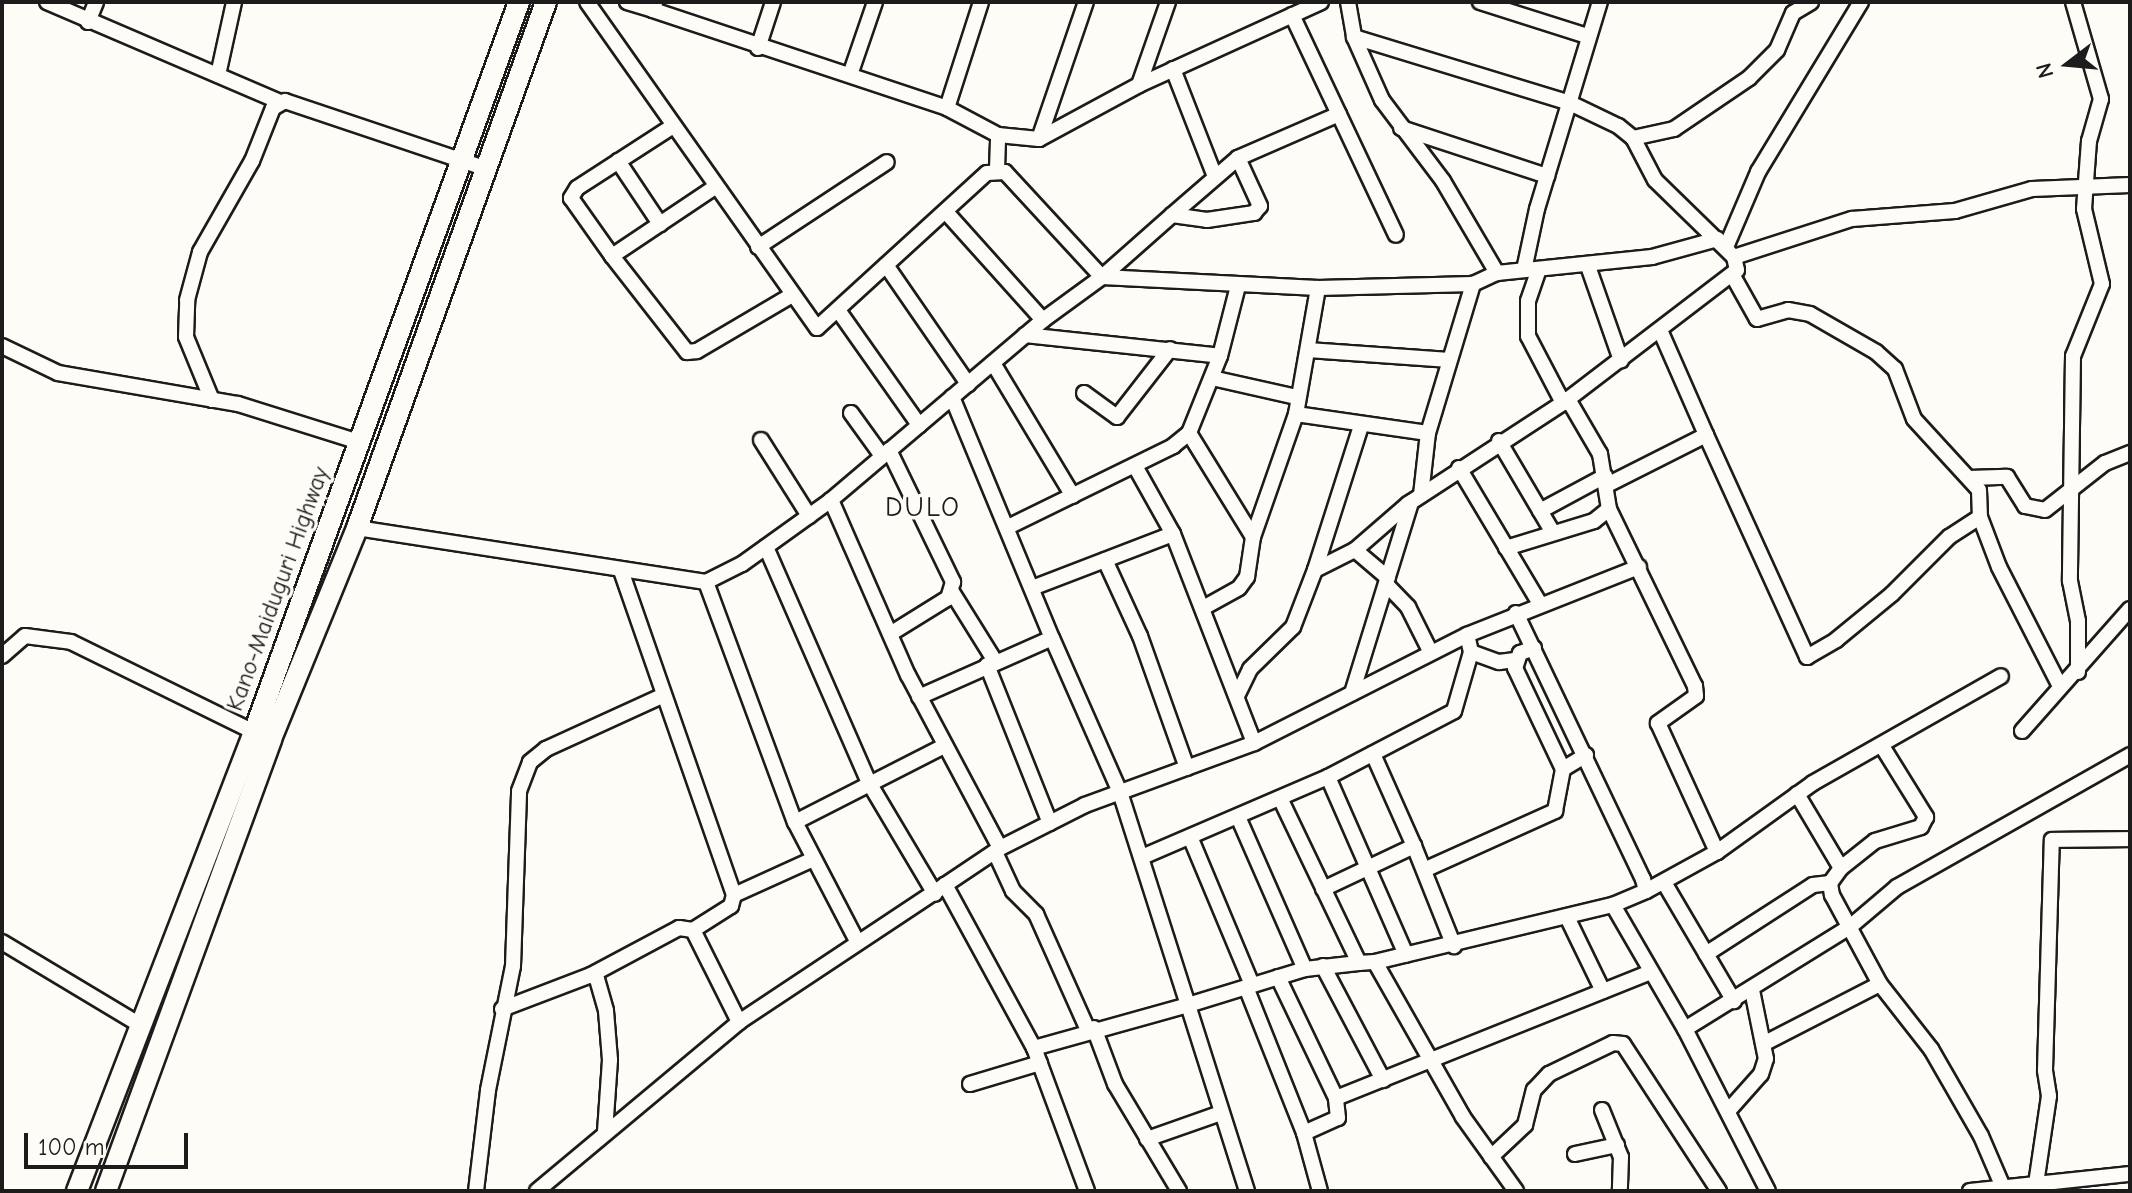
<!DOCTYPE html>
<style>
body{margin:0}
#map{position:relative;width:2132px;height:1193px;overflow:hidden;background:#fdfcf7;font-family:"Comic Neue",sans-serif}
div>[style]{position:absolute}
[style*='--x']{left:calc(var(--x)*1px);top:calc(var(--y)*1px);width:calc(var(--w)*1px);rotate:calc(var(--a)*1deg)}
.roads{filter:drop-shadow(2px 0 #1c1c1c) drop-shadow(-2px 0 #1c1c1c) drop-shadow(0 2px #1c1c1c) drop-shadow(0 -2px #1c1c1c)}
.minor>*{height:14px;margin:-7px;padding:0 7px;transform-origin:7px;border-radius:7px;background:#fdfcf7}
.highway>*{height:20px;margin:-10px;padding:0 10px;transform-origin:10px;border-radius:10px;background:#fdfcf7}
span{translate:-50% -50%;white-space:nowrap;text-align:center;line-height:1.15;-webkit-text-stroke:7px #fdfcf7;paint-order:stroke}
.street-label{font-size:24px;color:#1c1c1c}
.quarter-label{font-size:28px;color:#1c1c1c;letter-spacing:2px}
.frame{position:absolute;inset:0;border:4px solid #1c1c1c;pointer-events:none}
.north{position:absolute;left:2028px;top:24px;width:80px;height:80px;-webkit-text-stroke:6px #fdfcf7;paint-order:stroke;rotate:254deg;font-size:22px;font-weight:700;line-height:32px;text-align:center;color:#1c1c1c}
.north::after{content:'';display:block;margin:auto;width:28px;height:36px;background:#1c1c1c;clip-path:polygon(50% 0,100% 100%,50% 72%,0 100%)}
.scale{position:absolute;left:24px;top:1133px;width:164px;height:36px;box-sizing:border-box;border:4px solid #1c1c1c;border-top:0;padding-left:10px;font-size:24px;line-height:28px;white-space:nowrap;color:#1c1c1c;-webkit-text-stroke:6px #fdfcf7;paint-order:stroke}
</style>
<div id="map">
<div class="roads">
<div class="minor">
<div style="--x:47;--y:2;--w:254;--a:23.2"></div>
<div style="--x:587;--y:2;--w:399;--a:54.8"></div>
<div style="--x:817;--y:328;--w:230;--a:-42.4"></div>
<div style="--x:987;--y:173;--w:18;--a:-3"></div>
<div style="--x:1005;--y:172;--w:143;--a:47.3"></div>
<div style="--x:1102;--y:277;--w:94;--a:-41.5"></div>
<div style="--x:1172;--y:215;--w:35;--a:8"></div>
<div style="--x:1207;--y:220;--w:48;--a:-8.5"></div>
<div style="--x:1254;--y:213;--w:9;--a:-49"></div>
<div style="--x:1260;--y:206;--w:53;--a:-114.6"></div>
<div style="--x:627;--y:2;--w:27;--a:17"></div>
<div style="--x:653;--y:10;--w:7;--a:-74"></div>
<div style="--x:1168;--y:2;--w:88;--a:109.3"></div>
<div style="--x:1139;--y:85;--w:200;--a:-24.5"></div>
<div style="--x:1348;--y:2;--w:36;--a:80"></div>
<div style="--x:1354;--y:37;--w:69;--a:66"></div>
<div style="--x:1382;--y:100;--w:101;--a:53"></div>
<div style="--x:1443;--y:181;--w:107;--a:59.6"></div>
<div style="--x:1480;--y:2;--w:112;--a:17.6"></div>
<div style="--x:2073;--y:2;--w:101;--a:73.9"></div>
<div style="--x:2101;--y:99;--w:44;--a:105.9"></div>
<div style="--x:2089;--y:141;--w:68;--a:94.2"></div>
<div style="--x:2084;--y:209;--w:77;--a:76.5"></div>
<div style="--x:2102;--y:284;--w:78;--a:111.9"></div>
<div style="--x:2073;--y:356;--w:225;--a:90.8"></div>
<div style="--x:2070;--y:581;--w:41;--a:78.7"></div>
<div style="--x:2078;--y:621;--w:51;--a:90"></div>
<div style="--x:653;--y:10;--w:310;--a:18.4"></div>
<div style="--x:947;--y:108;--w:58;--a:27.9"></div>
<div style="--x:998;--y:135;--w:41;--a:5.6"></div>
<div style="--x:1039;--y:139;--w:145;--a:-71.1"></div>
<div style="--x:1292;--y:15;--w:243;--a:64.7"></div>
<div style="--x:88;--y:22;--w:22;--a:-68"></div>
<div style="--x:758;--y:48;--w:48;--a:-71.9"></div>
<div style="--x:1173;--y:69;--w:113;--a:68.7"></div>
<div style="--x:218;--y:75;--w:75;--a:-77.6"></div>
<div style="--x:850;--y:75;--w:77;--a:-71.1"></div>
<div style="--x:947;--y:108;--w:111;--a:-72.2"></div>
<div style="--x:673;--y:126;--w:114;--a:147.1"></div>
<div style="--x:577;--y:188;--w:12;--a:121"></div>
<div style="--x:571;--y:198;--w:71;--a:54.7"></div>
<div style="--x:612;--y:256;--w:124;--a:-33.8"></div>
<div style="--x:1401;--y:128;--w:154;--a:18.2"></div>
<div style="--x:1633;--y:138;--w:42;--a:-12.4"></div>
<div style="--x:1674;--y:129;--w:91;--a:-34.2"></div>
<div style="--x:1749;--y:78;--w:40;--a:-45"></div>
<div style="--x:1777;--y:50;--w:40;--a:-66.6"></div>
<div style="--x:1793;--y:13;--w:21;--a:-31"></div>
<div style="--x:1039;--y:139;--w:114;--a:-28.4"></div>
<div style="--x:618;--y:161;--w:76;--a:56.3"></div>
<div style="--x:997;--y:169;--w:34;--a:-88"></div>
<div style="--x:946;--y:212;--w:145;--a:48.1"></div>
<div style="--x:1172;--y:215;--w:87;--a:-40.8"></div>
<div style="--x:1238;--y:158;--w:110;--a:-23.5"></div>
<div style="--x:758;--y:247;--w:154;--a:-33.4"></div>
<div style="--x:1726;--y:247;--w:82;--a:-66.9"></div>
<div style="--x:1758;--y:172;--w:199;--a:-58.8"></div>
<div style="--x:612;--y:256;--w:122;--a:52"></div>
<div style="--x:687;--y:352;--w:10;--a:-6"></div>
<div style="--x:697;--y:351;--w:110;--a:-30.5"></div>
<div style="--x:1734;--y:257;--w:124;--a:-17.9"></div>
<div style="--x:1852;--y:219;--w:103;--a:-4.4"></div>
<div style="--x:1955;--y:211;--w:80;--a:-15.9"></div>
<div style="--x:2032;--y:189;--w:98;--a:-2.3"></div>
<div style="--x:886;--y:265;--w:145;--a:55.4"></div>
<div style="--x:1588;--y:266;--w:100;--a:70.7"></div>
<div style="--x:1539;--y:269;--w:34;--a:109"></div>
<div style="--x:1528;--y:301;--w:35;--a:90"></div>
<div style="--x:1528;--y:336;--w:76;--a:62.4"></div>
<div style="--x:1524;--y:270;--w:62;--a:-78"></div>
<div style="--x:1537;--y:209;--w:216;--a:-73.1"></div>
<div style="--x:1733;--y:276;--w:49;--a:60.8"></div>
<div style="--x:1757;--y:319;--w:32;--a:-16"></div>
<div style="--x:1788;--y:310;--w:22;--a:10"></div>
<div style="--x:1810;--y:314;--w:76;--a:29.9"></div>
<div style="--x:1876;--y:352;--w:25;--a:42"></div>
<div style="--x:1895;--y:369;--w:53;--a:69.2"></div>
<div style="--x:1914;--y:419;--w:96;--a:47.5"></div>
<div style="--x:1979;--y:490;--w:27;--a:88"></div>
<div style="--x:1980;--y:517;--w:53;--a:69.2"></div>
<div style="--x:1999;--y:567;--w:134;--a:62.9"></div>
<div style="--x:1318;--y:288;--w:128;--a:99.9"></div>
<div style="--x:1296;--y:414;--w:133;--a:8.2"></div>
<div style="--x:838;--y:310;--w:141;--a:54.8"></div>
<div style="--x:1660;--y:330;--w:115;--a:66.3"></div>
<div style="--x:1025;--y:335;--w:196;--a:6.1"></div>
<div style="--x:2;--y:346;--w:62;--a:25.7"></div>
<div style="--x:58;--y:373;--w:183;--a:9.8"></div>
<div style="--x:238;--y:404;--w:127;--a:17.4"></div>
<div style="--x:1308;--y:350;--w:142;--a:4"></div>
<div style="--x:993;--y:363;--w:155;--a:59"></div>
<div style="--x:1212;--y:378;--w:86;--a:12.7"></div>
<div style="--x:1084;--y:393;--w:41;--a:36"></div>
<div style="--x:1117;--y:417;--w:86;--a:-52.1"></div>
<div style="--x:952;--y:397;--w:261;--a:67.5"></div>
<div style="--x:212;--y:400;--w:68;--a:-112.4"></div>
<div style="--x:186;--y:337;--w:37;--a:-88"></div>
<div style="--x:187;--y:300;--w:50;--a:-74.8"></div>
<div style="--x:200;--y:252;--w:105;--a:-60.3"></div>
<div style="--x:252;--y:161;--w:57;--a:-68.4"></div>
<div style="--x:273;--y:108;--w:14;--a:-30"></div>
<div style="--x:285;--y:101;--w:213;--a:18.6"></div>
<div style="--x:851;--y:413;--w:53;--a:54.2"></div>
<div style="--x:1189;--y:433;--w:122;--a:58.4"></div>
<div style="--x:761;--y:440;--w:90;--a:57.7"></div>
<div style="--x:1499;--y:441;--w:104;--a:59.5"></div>
<div style="--x:889;--y:450;--w:147;--a:64.1"></div>
<div style="--x:953;--y:582;--w:17;--a:107"></div>
<div style="--x:948;--y:598;--w:68;--a:148.2"></div>
<div style="--x:1135;--y:466;--w:78;--a:60.8"></div>
<div style="--x:1173;--y:534;--w:224;--a:68.8"></div>
<div style="--x:1459;--y:468;--w:156;--a:59.2"></div>
<div style="--x:1969;--y:478;--w:38;--a:-2"></div>
<div style="--x:2007;--y:477;--w:34;--a:58"></div>
<div style="--x:2025;--y:506;--w:20;--a:11"></div>
<div style="--x:2045;--y:510;--w:76;--a:-38.1"></div>
<div style="--x:2105;--y:463;--w:27;--a:-22"></div>
<div style="--x:1607;--y:485;--w:111;--a:-26.8"></div>
<div style="--x:1706;--y:435;--w:244;--a:65.5"></div>
<div style="--x:1807;--y:657;--w:34;--a:-30"></div>
<div style="--x:1836;--y:640;--w:72;--a:-39.4"></div>
<div style="--x:1892;--y:594;--w:81;--a:-45"></div>
<div style="--x:1949;--y:537;--w:37;--a:-33"></div>
<div style="--x:1421;--y:495;--w:62;--a:-83.6"></div>
<div style="--x:1428;--y:433;--w:156;--a:-73.2"></div>
<div style="--x:831;--y:500;--w:191;--a:66.3"></div>
<div style="--x:908;--y:675;--w:196;--a:62"></div>
<div style="--x:1609;--y:509;--w:197;--a:64.1"></div>
<div style="--x:1695;--y:686;--w:10;--a:84"></div>
<div style="--x:1696;--y:696;--w:47;--a:144.6"></div>
<div style="--x:1658;--y:723;--w:142;--a:65.4"></div>
<div style="--x:1540;--y:511;--w:74;--a:-28.3"></div>
<div style="--x:1010;--y:526;--w:182;--a:-26.1"></div>
<div style="--x:1173;--y:446;--w:21;--a:-39"></div>
<div style="--x:1189;--y:433;--w:83;--a:-68.1"></div>
<div style="--x:1220;--y:356;--w:72;--a:-75.6"></div>
<div style="--x:357;--y:528;--w:353;--a:8.8"></div>
<div style="--x:706;--y:582;--w:40;--a:-26.6"></div>
<div style="--x:742;--y:564;--w:110;--a:-35.7"></div>
<div style="--x:831;--y:500;--w:278;--a:-40.3"></div>
<div style="--x:1043;--y:320;--w:73;--a:-36.1"></div>
<div style="--x:1102;--y:277;--w:216;--a:2.9"></div>
<div style="--x:1318;--y:288;--w:155;--a:-1.5"></div>
<div style="--x:1473;--y:284;--w:26;--a:-25"></div>
<div style="--x:1497;--y:273;--w:156;--a:-5.9"></div>
<div style="--x:1652;--y:257;--w:68;--a:-15.3"></div>
<div style="--x:766;--y:547;--w:255;--a:66.4"></div>
<div style="--x:868;--y:781;--w:131;--a:59.3"></div>
<div style="--x:1506;--y:548;--w:92;--a:-17.1"></div>
<div style="--x:1594;--y:521;--w:19;--a:-39"></div>
<div style="--x:1609;--y:509;--w:56;--a:-99.3"></div>
<div style="--x:1600;--y:454;--w:64;--a:-120.2"></div>
<div style="--x:1355;--y:550;--w:43;--a:40.3"></div>
<div style="--x:1105;--y:560;--w:84;--a:65.3"></div>
<div style="--x:1140;--y:636;--w:140;--a:70.4"></div>
<div style="--x:1315;--y:570;--w:151;--a:-72.3"></div>
<div style="--x:706;--y:582;--w:256;--a:69.7"></div>
<div style="--x:795;--y:822;--w:136;--a:62.5"></div>
<div style="--x:1386;--y:584;--w:32;--a:46"></div>
<div style="--x:1408;--y:607;--w:51;--a:63.4"></div>
<div style="--x:1032;--y:588;--w:151;--a:-21"></div>
<div style="--x:952;--y:592;--w:81;--a:58.1"></div>
<div style="--x:1203;--y:608;--w:41;--a:-29.1"></div>
<div style="--x:1239;--y:588;--w:14;--a:-54"></div>
<div style="--x:1247;--y:577;--w:40;--a:-81.5"></div>
<div style="--x:1253;--y:537;--w:130;--a:-70.7"></div>
<div style="--x:1516;--y:613;--w:295;--a:64.5"></div>
<div style="--x:1643;--y:879;--w:12;--a:76"></div>
<div style="--x:1646;--y:891;--w:36;--a:157"></div>
<div style="--x:1534;--y:648;--w:15;--a:160"></div>
<div style="--x:1520;--y:653;--w:16;--a:108"></div>
<div style="--x:1515;--y:668;--w:112;--a:64.6"></div>
<div style="--x:1471;--y:652;--w:30;--a:20"></div>
<div style="--x:1499;--y:662;--w:16;--a:-7"></div>
<div style="--x:2;--y:656;--w:30;--a:-41"></div>
<div style="--x:25;--y:636;--w:46;--a:7.4"></div>
<div style="--x:71;--y:642;--w:204;--a:26.2"></div>
<div style="--x:987;--y:665;--w:170;--a:68.3"></div>
<div style="--x:1352;--y:693;--w:200;--a:-72.8"></div>
<div style="--x:1237;--y:696;--w:30;--a:-64"></div>
<div style="--x:1250;--y:669;--w:60;--a:-44.3"></div>
<div style="--x:1293;--y:627;--w:61;--a:-68.9"></div>
<div style="--x:1315;--y:570;--w:45;--a:-26.6"></div>
<div style="--x:1355;--y:550;--w:70;--a:-41"></div>
<div style="--x:1408;--y:504;--w:185;--a:-33.1"></div>
<div style="--x:1563;--y:403;--w:219;--a:-37.4"></div>
<div style="--x:1737;--y:270;--w:13;--a:-103"></div>
<div style="--x:1734;--y:257;--w:110;--a:-135.7"></div>
<div style="--x:1655;--y:180;--w:47;--a:-117.6"></div>
<div style="--x:1633;--y:138;--w:19;--a:-141"></div>
<div style="--x:1618;--y:126;--w:53;--a:-154.4"></div>
<div style="--x:1570;--y:103;--w:226;--a:-163"></div>
<div style="--x:919;--y:697;--w:145;--a:-23.9"></div>
<div style="--x:1052;--y:638;--w:168;--a:66.2"></div>
<div style="--x:1120;--y:792;--w:224;--a:72.3"></div>
<div style="--x:1188;--y:1005;--w:122;--a:-17.1"></div>
<div style="--x:1305;--y:969;--w:54;--a:-6.3"></div>
<div style="--x:2022;--y:731;--w:163;--a:-48.5"></div>
<div style="--x:1882;--y:746;--w:84;--a:58.2"></div>
<div style="--x:1926;--y:817;--w:11;--a:117"></div>
<div style="--x:1921;--y:827;--w:48;--a:163.1"></div>
<div style="--x:1875;--y:841;--w:43;--a:141.5"></div>
<div style="--x:1841;--y:868;--w:19;--a:126"></div>
<div style="--x:1830;--y:883;--w:12;--a:81"></div>
<div style="--x:1832;--y:895;--w:101;--a:61.7"></div>
<div style="--x:1880;--y:984;--w:83;--a:51.9"></div>
<div style="--x:1931;--y:1049;--w:100;--a:60.1"></div>
<div style="--x:1981;--y:1136;--w:56;--a:66.7"></div>
<div style="--x:1328;--y:777;--w:194;--a:66.3"></div>
<div style="--x:1797;--y:794;--w:86;--a:59.3"></div>
<div style="--x:1280;--y:798;--w:183;--a:64.4"></div>
<div style="--x:1359;--y:963;--w:16;--a:-4"></div>
<div style="--x:1375;--y:962;--w:178;--a:60.4"></div>
<div style="--x:1463;--y:1117;--w:91;--a:54.4"></div>
<div style="--x:1239;--y:819;--w:164;--a:66.3"></div>
<div style="--x:795;--y:822;--w:167;--a:-27"></div>
<div style="--x:1191;--y:839;--w:158;--a:67.3"></div>
<div style="--x:1414;--y:846;--w:108;--a:68.2"></div>
<div style="--x:995;--y:852;--w:43;--a:65.2"></div>
<div style="--x:1013;--y:891;--w:33;--a:45"></div>
<div style="--x:1036;--y:914;--w:127;--a:65.9"></div>
<div style="--x:1142;--y:857;--w:202;--a:-23.3"></div>
<div style="--x:1328;--y:777;--w:142;--a:-27.6"></div>
<div style="--x:1454;--y:711;--w:61;--a:-73.9"></div>
<div style="--x:1471;--y:652;--w:17;--a:-103"></div>
<div style="--x:1424;--y:870;--w:144;--a:-24.2"></div>
<div style="--x:1555;--y:811;--w:43;--a:-79.2"></div>
<div style="--x:1563;--y:769;--w:27;--a:-31"></div>
<div style="--x:1665;--y:884;--w:136;--a:59.5"></div>
<div style="--x:1323;--y:889;--w:101;--a:-25.3"></div>
<div style="--x:1414;--y:846;--w:101;--a:-114"></div>
<div style="--x:1646;--y:891;--w:81;--a:-28.8"></div>
<div style="--x:1717;--y:852;--w:118;--a:-35.7"></div>
<div style="--x:1813;--y:783;--w:216;--a:-29.6"></div>
<div style="--x:734;--y:895;--w:85;--a:-24.4"></div>
<div style="--x:1568;--y:919;--w:80;--a:64.1"></div>
<div style="--x:693;--y:930;--w:103;--a:63.4"></div>
<div style="--x:2;--y:942;--w:163;--a:31"></div>
<div style="--x:1706;--y:954;--w:127;--a:-32.8"></div>
<div style="--x:1813;--y:885;--w:17;--a:-7"></div>
<div style="--x:1375;--y:962;--w:245;--a:-13.5"></div>
<div style="--x:1613;--y:905;--w:143;--a:59.9"></div>
<div style="--x:1685;--y:1029;--w:182;--a:62.9"></div>
<div style="--x:1323;--y:966;--w:129;--a:62.2"></div>
<div style="--x:591;--y:975;--w:7;--a:34"></div>
<div style="--x:597;--y:979;--w:33;--a:74"></div>
<div style="--x:606;--y:1011;--w:49;--a:85.3"></div>
<div style="--x:610;--y:1060;--w:71;--a:94"></div>
<div style="--x:1278;--y:977;--w:134;--a:64.4"></div>
<div style="--x:1336;--y:1098;--w:339;--a:-21.8"></div>
<div style="--x:1246;--y:987;--w:157;--a:68.3"></div>
<div style="--x:1304;--y:1133;--w:60;--a:74.6"></div>
<div style="--x:502;--y:1009;--w:95;--a:-20.9"></div>
<div style="--x:591;--y:975;--w:100;--a:-28.1"></div>
<div style="--x:679;--y:928;--w:14;--a:8"></div>
<div style="--x:693;--y:930;--w:45;--a:-32.3"></div>
<div style="--x:731;--y:906;--w:11;--a:-75"></div>
<div style="--x:734;--y:895;--w:343;--a:-109.2"></div>
<div style="--x:1094;--y:1028;--w:60;--a:69.4"></div>
<div style="--x:1115;--y:1084;--w:125;--a:59.1"></div>
<div style="--x:1685;--y:1029;--w:195;--a:-31.8"></div>
<div style="--x:1851;--y:926;--w:60;--a:-40.3"></div>
<div style="--x:1897;--y:887;--w:268;--a:-29.5"></div>
<div style="--x:1765;--y:1043;--w:129;--a:-27.2"></div>
<div style="--x:1034;--y:1048;--w:160;--a:-15.6"></div>
<div style="--x:1188;--y:1005;--w:195;--a:72.4"></div>
<div style="--x:970;--y:1084;--w:73;--a:-16.7"></div>
<div style="--x:1602;--y:1110;--w:51;--a:68"></div>
<div style="--x:1621;--y:1157;--w:34;--a:92"></div>
<div style="--x:1729;--y:1110;--w:48;--a:-48.4"></div>
<div style="--x:1761;--y:1074;--w:16;--a:-72"></div>
<div style="--x:1766;--y:1059;--w:70;--a:-101.5"></div>
<div style="--x:1304;--y:1133;--w:37;--a:-24"></div>
<div style="--x:1338;--y:1118;--w:20;--a:-96"></div>
<div style="--x:1147;--y:1139;--w:78;--a:-19.4"></div>
<div style="--x:1575;--y:1154;--w:43;--a:-12.1"></div>
<div style="--x:1491;--y:1157;--w:47;--a:-43.3"></div>
<div style="--x:1525;--y:1125;--w:36;--a:-76"></div>
<div style="--x:1534;--y:1090;--w:22;--a:-47"></div>
<div style="--x:1549;--y:1074;--w:71;--a:-25.8"></div>
<div style="--x:1613;--y:1043;--w:10;--a:6"></div>
<div style="--x:1623;--y:1044;--w:176;--a:56.9"></div>
<div style="--x:2036;--y:1184;--w:89;--a:-81.6"></div>
<div style="--x:2049;--y:1096;--w:26;--a:-99"></div>
<div style="--x:2045;--y:1070;--w:230;--a:-88.3"></div>
<div style="--x:2052;--y:840;--w:78;--a:-0.7"></div>
<div style="--x:476;--y:1191;--w:102;--a:-83.2"></div>
<div style="--x:488;--y:1090;--w:126;--a:-78.6"></div>
<div style="--x:513;--y:966;--w:175;--a:-88"></div>
<div style="--x:519;--y:791;--w:31;--a:-69"></div>
<div style="--x:530;--y:762;--w:21;--a:-39"></div>
<div style="--x:546;--y:749;--w:128;--a:-24.6"></div>
<div style="--x:537;--y:1191;--w:263;--a:-39.9"></div>
<div style="--x:739;--y:1022;--w:247;--a:-33.6"></div>
<div style="--x:1087;--y:1191;--w:153;--a:-110.3"></div>
<div style="--x:1034;--y:1048;--w:186;--a:-118.6"></div>
<div style="--x:945;--y:885;--w:66;--a:-33.9"></div>
<div style="--x:1000;--y:848;--w:95;--a:-26.8"></div>
<div style="--x:1085;--y:805;--w:180;--a:-20.1"></div>
<div style="--x:1254;--y:743;--w:239;--a:-26.9"></div>
<div style="--x:1467;--y:635;--w:185;--a:-21.6"></div>
<div style="--x:1970;--y:1191;--w:161;--a:-6.1"></div>
</div>
<div class="highway">
<div style="--x:77;--y:1191;--w:492;--a:-68.9"></div>
<div style="--x:254;--y:732;--w:777;--a:-70.05"></div>
<div style="--x:106;--y:1191;--w:481;--a:-69.9"></div>
<div style="--x:271;--y:739;--w:228;--a:-67.8"></div>
<div style="--x:357;--y:528;--w:559;--a:-70.24"></div>
</div>
</div>
<div class="street-label">
<span style="left:278px;top:589px;rotate:-70deg">Kano-Maiduguri Highway</span>
</div>
<div class="quarter-label">
<span style="left:923px;top:507px">DULO</span>
</div>
<div class="frame"></div>
<div class="north">N</div>
<div class="scale">100 m</div>
</div>
